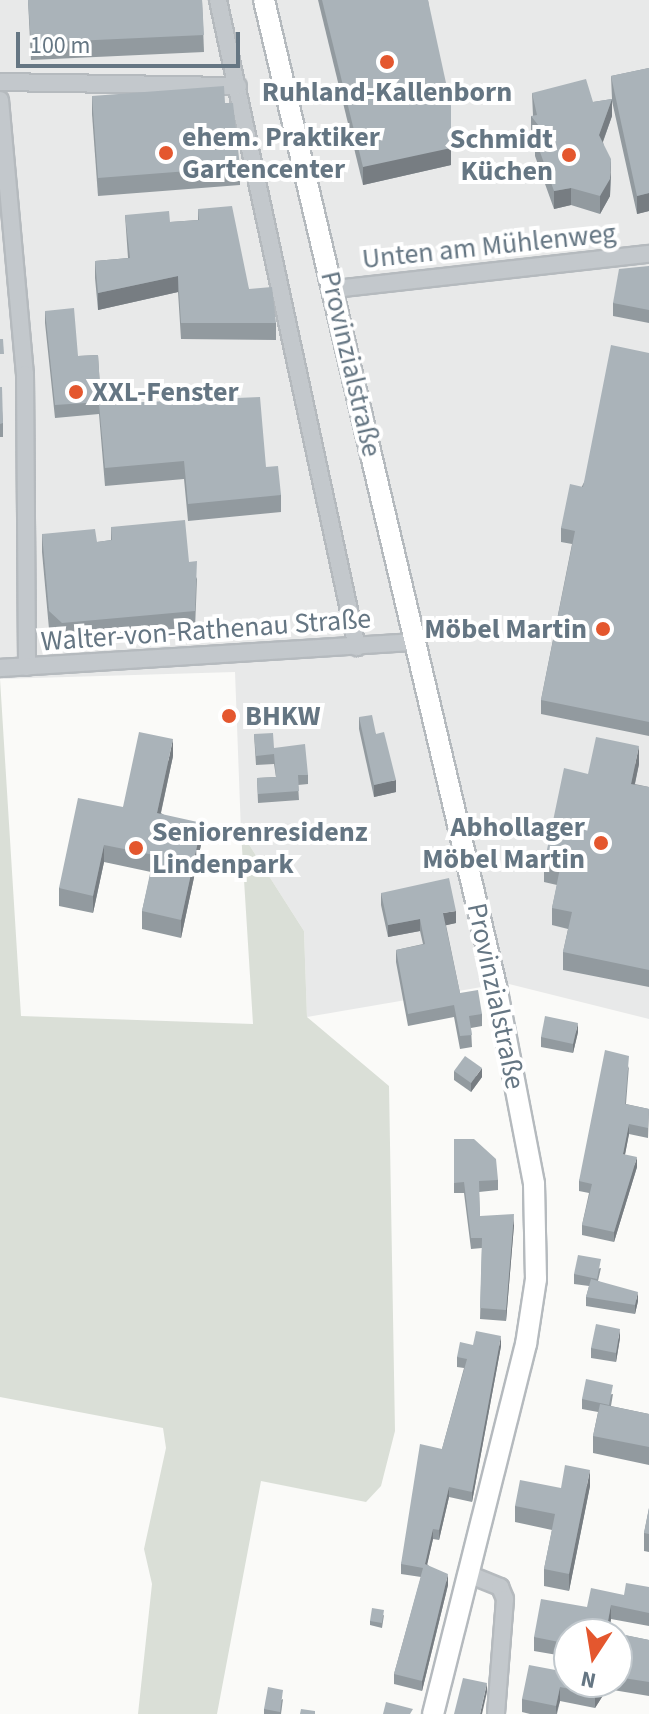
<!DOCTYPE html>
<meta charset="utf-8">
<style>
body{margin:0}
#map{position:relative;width:649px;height:1714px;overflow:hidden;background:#fafaf8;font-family:"Source Sans 3",sans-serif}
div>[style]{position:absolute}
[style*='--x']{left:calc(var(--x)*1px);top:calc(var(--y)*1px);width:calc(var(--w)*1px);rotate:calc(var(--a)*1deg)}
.built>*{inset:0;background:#e8e9e9}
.green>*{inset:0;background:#dadfd7}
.roads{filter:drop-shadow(2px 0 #b5babe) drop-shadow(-2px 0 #b5babe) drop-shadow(0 2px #b5babe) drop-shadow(0 -2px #b5babe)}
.minor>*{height:16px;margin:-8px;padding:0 8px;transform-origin:8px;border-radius:8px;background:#c3c8cc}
.major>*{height:20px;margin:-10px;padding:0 10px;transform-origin:10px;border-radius:10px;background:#fff}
.wall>*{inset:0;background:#929a9f}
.shaded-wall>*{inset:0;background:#777d82}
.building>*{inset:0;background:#aab3b9}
.dots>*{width:22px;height:22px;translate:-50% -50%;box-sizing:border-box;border:4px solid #fff;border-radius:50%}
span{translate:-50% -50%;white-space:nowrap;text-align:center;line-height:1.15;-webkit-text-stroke:8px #fff;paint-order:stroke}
.poi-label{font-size:28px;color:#657683;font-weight:700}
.left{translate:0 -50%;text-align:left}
.right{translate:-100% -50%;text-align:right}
.street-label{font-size:28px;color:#657683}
.north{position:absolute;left:553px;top:1618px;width:80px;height:80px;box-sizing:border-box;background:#fff;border:2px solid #c1c8cd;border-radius:50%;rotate:192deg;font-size:22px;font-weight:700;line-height:32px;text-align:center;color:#657683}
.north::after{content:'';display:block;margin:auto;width:28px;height:36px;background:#e4572e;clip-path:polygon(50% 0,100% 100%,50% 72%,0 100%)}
.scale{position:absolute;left:16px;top:32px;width:224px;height:36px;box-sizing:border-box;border:4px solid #657683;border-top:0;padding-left:10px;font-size:24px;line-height:28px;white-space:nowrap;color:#657683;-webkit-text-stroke:6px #fff;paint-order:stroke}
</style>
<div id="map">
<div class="built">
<div style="clip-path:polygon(0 0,649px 0,649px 1019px,505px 983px,307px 1017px,304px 931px,241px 832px,235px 672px,0 679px)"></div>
</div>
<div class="green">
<div style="clip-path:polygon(0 679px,21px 1016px,253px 1024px,241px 832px,304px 931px,307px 1017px,389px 1086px,395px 1431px,381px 1486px,366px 1502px,261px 1481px,217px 1714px,138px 1714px,152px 1584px,144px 1549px,166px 1448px,163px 1428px,0 1397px)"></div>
</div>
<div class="roads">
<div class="minor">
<div style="--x:218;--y:0;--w:662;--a:77.88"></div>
<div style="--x:0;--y:82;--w:238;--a:1"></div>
<div style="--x:0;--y:100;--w:275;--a:84.8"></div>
<div style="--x:25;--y:374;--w:293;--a:89.6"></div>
<div style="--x:335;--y:289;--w:316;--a:-6.4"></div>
<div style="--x:0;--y:668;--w:416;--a:-3.6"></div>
<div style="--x:468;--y:1574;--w:35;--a:22"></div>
<div style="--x:500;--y:1587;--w:13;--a:67"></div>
<div style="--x:505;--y:1599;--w:115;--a:94.5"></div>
</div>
<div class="major">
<div style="--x:264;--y:0;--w:1013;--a:76.76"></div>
<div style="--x:496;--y:986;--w:202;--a:79.1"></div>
<div style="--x:534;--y:1184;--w:95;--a:88.8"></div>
<div style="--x:536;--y:1279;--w:66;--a:98.7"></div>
<div style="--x:526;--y:1344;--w:382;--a:104.1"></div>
</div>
</div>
<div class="wall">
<div style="clip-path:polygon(28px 0,202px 0,204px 52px,31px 60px)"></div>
<div style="clip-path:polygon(318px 0,428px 0,451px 165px,363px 185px)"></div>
<div style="clip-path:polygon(649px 68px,649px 211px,637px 214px,612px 101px,612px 116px,603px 142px,611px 177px,610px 196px,600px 214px,571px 205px,554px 209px,535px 156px,535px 139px,531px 134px,531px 116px,533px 116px,532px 93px,593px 102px,612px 99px,611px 76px)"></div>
<div style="clip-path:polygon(92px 96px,225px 103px,240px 167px,240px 185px,98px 196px,92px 114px)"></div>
<div style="clip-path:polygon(198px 209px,249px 289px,276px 323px,276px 340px,181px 339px,178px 292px,98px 310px,95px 278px,95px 261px,128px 258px,125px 215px,170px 222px,198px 220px)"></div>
<div style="clip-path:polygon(649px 266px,649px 323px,613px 316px,613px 303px)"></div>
<div style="clip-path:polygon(45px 311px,78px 356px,98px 355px,101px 404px,266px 467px,281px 495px,281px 512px,188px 521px,184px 479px,105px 486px,99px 414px,55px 418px,45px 323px)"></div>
<div style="clip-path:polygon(649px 353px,649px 736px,541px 714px,541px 700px,572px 544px,561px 542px,561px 528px)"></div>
<div style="clip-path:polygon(0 387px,3px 423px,3px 437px,0 437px)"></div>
<div style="clip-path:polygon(111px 527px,189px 562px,197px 579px,195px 629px,62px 640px,49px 629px,42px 552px,42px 534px,97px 542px,111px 540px)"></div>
<div style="clip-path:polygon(359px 717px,376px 734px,396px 792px,374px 797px,359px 729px)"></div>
<div style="clip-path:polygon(254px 734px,274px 748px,308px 775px,308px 784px,298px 785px,299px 800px,258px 803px,257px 778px,276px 777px,274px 764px,256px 765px)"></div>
<div style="clip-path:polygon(173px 756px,161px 813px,202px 840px,181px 938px,142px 929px,142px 911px,151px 872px,104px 862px,93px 913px,59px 906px,59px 888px,123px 807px)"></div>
<div style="clip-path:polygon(639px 764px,635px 784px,649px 787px,649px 987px,563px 970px,563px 952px,568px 929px,552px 925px,552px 908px,557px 885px,544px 882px,544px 864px,588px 774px)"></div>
<div style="clip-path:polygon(381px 893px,456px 923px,446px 925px,460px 993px,482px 1014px,482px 1026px,471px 1028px,472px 1047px,460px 1049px,454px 1017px,408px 1026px,396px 962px,396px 950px,423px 944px,420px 931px,388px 937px,381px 905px)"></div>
<div style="clip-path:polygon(578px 1032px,573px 1053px,541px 1047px,541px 1037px)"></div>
<div style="clip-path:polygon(629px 1066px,626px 1104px,649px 1109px,648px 1138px,629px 1134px,625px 1155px,637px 1167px,614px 1242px,582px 1235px,582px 1225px,589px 1193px,579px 1191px,579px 1181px)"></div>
<div style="clip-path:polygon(454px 1071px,482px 1077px,471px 1092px,454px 1080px)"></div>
<div style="clip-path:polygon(454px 1139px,498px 1180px,498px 1190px,479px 1192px,480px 1216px,514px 1225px,506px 1321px,480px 1319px,482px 1248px,471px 1249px,464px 1193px,454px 1193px)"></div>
<div style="clip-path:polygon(601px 1268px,598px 1281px,638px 1301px,635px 1314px,586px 1306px,586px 1297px,589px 1286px,574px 1284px,574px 1274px)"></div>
<div style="clip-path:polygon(620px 1338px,616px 1362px,591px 1358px,591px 1348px)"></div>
<div style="clip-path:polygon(473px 1345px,501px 1346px,472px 1502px,449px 1497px,439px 1540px,433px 1539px,427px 1564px,448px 1585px,422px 1691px,394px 1684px,394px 1674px,421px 1577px,401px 1574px,401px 1564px,442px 1449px,464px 1368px,457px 1367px,457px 1357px)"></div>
<div style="clip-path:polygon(613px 1394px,611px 1406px,649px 1414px,649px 1465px,593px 1453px,593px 1436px,598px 1412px,582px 1409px,582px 1399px)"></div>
<div style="clip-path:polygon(590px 1486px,569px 1591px,544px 1586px,544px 1569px,552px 1530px,515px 1522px,515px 1506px,561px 1488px)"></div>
<div style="clip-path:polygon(649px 1508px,649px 1552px,644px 1551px,644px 1533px)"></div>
<div style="clip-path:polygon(evenodd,649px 1587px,649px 1626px,611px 1619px,609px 1632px,649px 1640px,649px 1696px,607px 1689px,595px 1708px,560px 1701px,557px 1714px,530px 1714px,522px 1712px,522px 1699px,566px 1672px,569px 1657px,534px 1651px,534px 1637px,587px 1607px,649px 1587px,569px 1634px,617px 1634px,617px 1682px,569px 1682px,569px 1634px)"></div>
<div style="clip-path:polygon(384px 1615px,382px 1628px,370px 1625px,370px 1621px)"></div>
<div style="clip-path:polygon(283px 1699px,281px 1714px,264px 1714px,264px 1709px)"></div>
</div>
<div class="shaded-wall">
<div style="clip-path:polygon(612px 99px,612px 116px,599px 152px,599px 135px)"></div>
<div style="clip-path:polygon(451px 106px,451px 165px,363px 185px,363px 167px)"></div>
<div style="clip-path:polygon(611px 159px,610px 196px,600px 214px,600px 196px)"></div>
<div style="clip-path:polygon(571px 188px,571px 205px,554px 209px,554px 191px)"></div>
<div style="clip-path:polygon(649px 193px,649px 211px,637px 214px,637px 196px)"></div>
<div style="clip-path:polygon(178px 276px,178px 292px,98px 310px,98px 293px)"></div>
<div style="clip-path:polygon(173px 739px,173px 756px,157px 830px,157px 813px)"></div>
<div style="clip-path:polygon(639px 746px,639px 764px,631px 801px,631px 784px)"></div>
<div style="clip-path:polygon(396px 780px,396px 792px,374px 797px,374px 785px)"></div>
<div style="clip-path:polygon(202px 823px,202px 840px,181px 938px,181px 920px)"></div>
<div style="clip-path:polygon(104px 845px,104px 862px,93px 913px,93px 896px)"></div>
<div style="clip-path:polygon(456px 911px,456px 923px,443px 926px,443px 913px)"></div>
<div style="clip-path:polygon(420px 919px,420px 931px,388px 937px,388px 925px)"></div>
<div style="clip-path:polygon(578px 1023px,578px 1032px,573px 1053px,573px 1044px)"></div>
<div style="clip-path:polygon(482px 1068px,482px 1077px,471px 1092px,471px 1083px)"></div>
<div style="clip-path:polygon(629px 1124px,629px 1134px,623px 1164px,623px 1154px)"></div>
<div style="clip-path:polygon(637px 1157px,637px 1167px,614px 1242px,614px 1232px)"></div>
<div style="clip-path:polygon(514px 1214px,514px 1225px,506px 1321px,506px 1310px)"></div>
<div style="clip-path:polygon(638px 1292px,638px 1301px,635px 1314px,635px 1305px)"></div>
<div style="clip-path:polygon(620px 1329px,620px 1338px,616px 1362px,616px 1353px)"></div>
<div style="clip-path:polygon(501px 1336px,501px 1346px,472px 1502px,472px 1492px)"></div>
<div style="clip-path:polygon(590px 1470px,590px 1486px,569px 1591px,569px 1574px)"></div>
<div style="clip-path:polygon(449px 1487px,449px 1497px,439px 1540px,439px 1530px)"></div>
<div style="clip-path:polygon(433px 1529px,433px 1539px,425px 1574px,425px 1564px)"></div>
<div style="clip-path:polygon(448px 1574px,448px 1585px,422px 1691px,422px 1681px)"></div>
<div style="clip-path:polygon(611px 1605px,611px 1619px,608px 1634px,606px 1634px)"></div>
<div style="clip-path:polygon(603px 1682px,607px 1682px,607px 1689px,595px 1708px,595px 1694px)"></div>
<div style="clip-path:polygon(487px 1683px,487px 1692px,482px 1714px,480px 1714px)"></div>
<div style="clip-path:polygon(560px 1687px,560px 1701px,556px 1714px,556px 1706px)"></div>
</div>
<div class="building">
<div style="clip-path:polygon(28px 0,202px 0,204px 35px,31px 43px)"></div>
<div style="clip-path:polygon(322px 0,428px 0,451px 106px,451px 148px,363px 167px)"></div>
<div style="clip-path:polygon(649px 68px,649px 193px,637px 196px,611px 76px)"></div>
<div style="clip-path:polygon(586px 79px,593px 102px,612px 99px,599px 135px,611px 159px,610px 179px,600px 196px,571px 188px,554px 191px,535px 138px,546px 135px,531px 116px,537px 115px,532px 93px)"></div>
<div style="clip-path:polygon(224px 86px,225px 103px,233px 103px,240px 167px,98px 178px,92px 96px)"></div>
<div style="clip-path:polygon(232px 206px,249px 289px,272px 287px,276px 323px,181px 323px,178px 276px,98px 293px,95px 261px,130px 258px,125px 215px,169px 211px,170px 222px,199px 220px,198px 209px)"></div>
<div style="clip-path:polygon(649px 266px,649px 310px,613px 303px,619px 269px)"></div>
<div style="clip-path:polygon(74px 308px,78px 356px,98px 355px,101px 402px,55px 405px,45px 311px)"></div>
<div style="clip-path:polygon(0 339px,3px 339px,4px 354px,0 354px)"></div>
<div style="clip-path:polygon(611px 345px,649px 353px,649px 722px,541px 700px,575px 531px,561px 528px,570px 484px,583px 487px)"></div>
<div style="clip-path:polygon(0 387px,2px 387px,3px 423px,0 424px)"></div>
<div style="clip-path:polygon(260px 397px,266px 467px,278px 466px,281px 495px,188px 504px,184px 461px,105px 468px,99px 404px)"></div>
<div style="clip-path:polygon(185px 520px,189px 562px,197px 561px,195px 611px,62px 623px,49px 611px,42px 534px,95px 529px,97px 542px,112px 540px,111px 527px)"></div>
<div style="clip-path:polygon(372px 715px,376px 734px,384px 732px,396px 780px,374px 785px,359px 717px)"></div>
<div style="clip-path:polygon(139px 732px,173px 739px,157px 813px,202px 823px,181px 920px,142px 911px,154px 855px,104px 845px,93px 896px,59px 888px,78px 798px,123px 807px)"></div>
<div style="clip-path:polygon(273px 733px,274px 748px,305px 744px,308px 775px,298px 775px,299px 791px,258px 794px,257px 778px,276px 777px,274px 754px,256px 756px,254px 734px)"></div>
<div style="clip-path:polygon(596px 737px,639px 746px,631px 784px,649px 787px,649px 970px,563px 952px,572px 912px,552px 908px,560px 868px,544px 864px,564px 768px,588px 774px)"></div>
<div style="clip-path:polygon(449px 878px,456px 911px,443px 913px,460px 993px,478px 990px,482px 1014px,469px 1016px,472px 1035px,460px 1036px,454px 1005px,408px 1014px,396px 950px,425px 944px,420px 919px,388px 925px,381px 893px)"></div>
<div style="clip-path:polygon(545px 1016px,578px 1023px,573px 1044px,541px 1037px)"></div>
<div style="clip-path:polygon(605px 1050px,629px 1056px,625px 1104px,649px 1109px,648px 1128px,629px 1124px,623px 1154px,637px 1157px,614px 1232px,582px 1225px,592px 1184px,579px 1181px)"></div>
<div style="clip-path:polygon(465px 1056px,482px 1068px,471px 1083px,454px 1071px)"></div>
<div style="clip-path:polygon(454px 1139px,474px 1139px,496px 1159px,498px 1180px,479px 1181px,480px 1216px,514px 1214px,506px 1310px,480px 1308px,482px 1238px,471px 1238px,464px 1182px,454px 1183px)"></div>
<div style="clip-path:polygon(578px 1255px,601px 1259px,597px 1279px,574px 1274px)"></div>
<div style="clip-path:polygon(591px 1279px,638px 1292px,635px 1305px,586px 1297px)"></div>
<div style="clip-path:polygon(596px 1324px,620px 1329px,616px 1353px,591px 1348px)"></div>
<div style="clip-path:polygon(476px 1331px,501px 1336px,472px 1492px,449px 1487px,439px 1530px,433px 1529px,425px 1564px,448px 1574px,422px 1681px,394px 1674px,423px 1568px,401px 1564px,420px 1444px,442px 1449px,467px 1359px,457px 1357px,460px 1342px,473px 1345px)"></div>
<div style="clip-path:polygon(586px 1379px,613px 1385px,609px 1405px,582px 1399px)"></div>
<div style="clip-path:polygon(600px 1404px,649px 1414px,649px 1447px,593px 1436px)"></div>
<div style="clip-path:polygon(565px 1465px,590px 1470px,569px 1574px,544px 1569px,555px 1514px,515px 1506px,520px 1480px,561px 1488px)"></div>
<div style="clip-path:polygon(649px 1508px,649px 1534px,644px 1533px)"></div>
<div style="clip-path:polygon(626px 1583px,649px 1587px,649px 1613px,611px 1605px,606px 1631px,649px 1640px,649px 1682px,617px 1677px,617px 1634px,569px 1634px,569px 1644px,534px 1637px,541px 1599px,587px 1607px,591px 1588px,624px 1595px)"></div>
<div style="clip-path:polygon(372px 1608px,384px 1610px,382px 1623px,370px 1621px)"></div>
<div style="clip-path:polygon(569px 1656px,569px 1682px,603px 1682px,595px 1694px,560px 1687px,556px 1706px,522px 1699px,529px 1665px,566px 1672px)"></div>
<div style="clip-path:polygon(463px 1678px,487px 1683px,480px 1714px,454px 1714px)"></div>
<div style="clip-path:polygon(268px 1687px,283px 1690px,280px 1712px,264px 1709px)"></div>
<div style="clip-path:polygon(386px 1702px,413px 1709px,410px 1714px,383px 1714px)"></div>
<div style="clip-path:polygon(301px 1709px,315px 1711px,315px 1714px,300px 1714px)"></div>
</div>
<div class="dots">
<div style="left:387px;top:62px;background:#e4572e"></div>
<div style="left:166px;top:153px;background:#e4572e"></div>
<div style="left:569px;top:155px;background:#e4572e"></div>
<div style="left:76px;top:392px;background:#e4572e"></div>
<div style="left:603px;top:629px;background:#e4572e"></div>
<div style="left:229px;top:716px;background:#e4572e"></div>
<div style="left:601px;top:843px;background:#e4572e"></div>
<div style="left:136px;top:848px;background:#e4572e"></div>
</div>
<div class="poi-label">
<span style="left:387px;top:92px">Ruhland-Kallenborn</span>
<span class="left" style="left:182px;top:153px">ehem. Praktiker<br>Gartencenter</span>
<span class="right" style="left:553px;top:155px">Schmidt<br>Küchen</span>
<span class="left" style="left:92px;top:392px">XXL-Fenster</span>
<span class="right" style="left:587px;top:629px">Möbel Martin</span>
<span class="left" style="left:245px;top:716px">BHKW</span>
<span class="right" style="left:585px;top:843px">Abhollager<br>Möbel Martin</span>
<span class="left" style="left:152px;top:848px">Seniorenresidenz<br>Lindenpark</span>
</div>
<div class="street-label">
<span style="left:489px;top:246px;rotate:-6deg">Unten am Mühlenweg</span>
<span style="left:351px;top:364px;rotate:77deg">Provinzialstraße</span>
<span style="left:206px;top:630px;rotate:-4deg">Walter-von-Rathenau Straße</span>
<span style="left:496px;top:996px;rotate:78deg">Provinzialstraße</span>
</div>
<div class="north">N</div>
<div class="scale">100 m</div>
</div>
